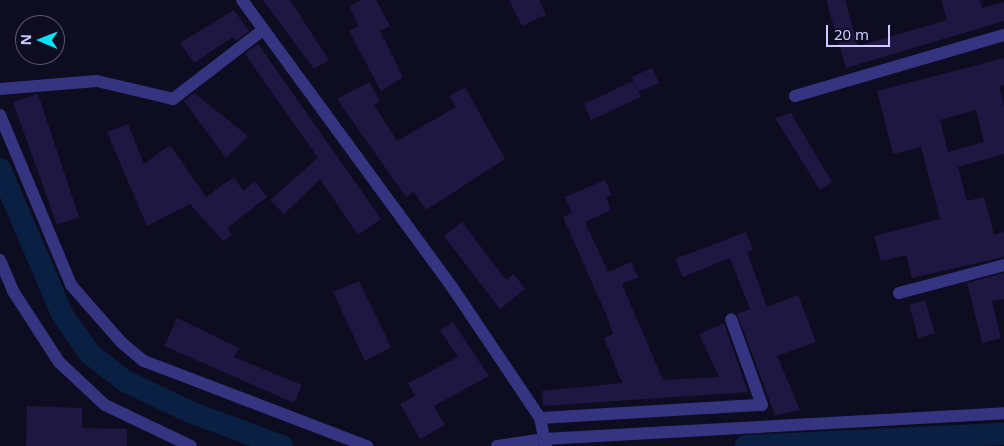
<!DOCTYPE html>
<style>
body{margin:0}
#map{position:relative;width:1004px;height:446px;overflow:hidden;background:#0e0c20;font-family:"Noto Sans",sans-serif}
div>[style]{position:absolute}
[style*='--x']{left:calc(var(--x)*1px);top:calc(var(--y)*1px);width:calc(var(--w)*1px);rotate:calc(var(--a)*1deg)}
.canal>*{height:22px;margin:-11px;padding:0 11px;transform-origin:11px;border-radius:11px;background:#092042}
.building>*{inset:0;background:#1e1742}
.minor>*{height:12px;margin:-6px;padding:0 6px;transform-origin:6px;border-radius:6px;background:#353481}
span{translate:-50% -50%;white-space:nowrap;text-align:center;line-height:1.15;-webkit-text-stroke:4.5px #0e0c20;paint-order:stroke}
.north{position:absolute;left:15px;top:15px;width:50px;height:50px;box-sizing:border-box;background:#0e0c20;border:1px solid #5b5879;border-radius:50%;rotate:271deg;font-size:14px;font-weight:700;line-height:20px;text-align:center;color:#cfcbff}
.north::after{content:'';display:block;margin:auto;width:18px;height:22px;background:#00e5f6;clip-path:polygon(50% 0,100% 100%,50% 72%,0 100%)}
.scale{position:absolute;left:826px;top:25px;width:64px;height:22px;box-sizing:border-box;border:2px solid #cfcbff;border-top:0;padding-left:6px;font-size:15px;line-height:18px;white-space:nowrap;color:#cfcbff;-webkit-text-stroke:4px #0e0c20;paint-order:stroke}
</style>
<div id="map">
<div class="canal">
<div style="--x:0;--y:169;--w:158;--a:66.8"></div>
<div style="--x:62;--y:314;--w:49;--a:55"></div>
<div style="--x:90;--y:354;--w:44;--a:37.6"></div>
<div style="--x:125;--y:381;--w:72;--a:25.5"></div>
<div style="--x:190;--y:412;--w:98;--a:20.3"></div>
<div style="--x:746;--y:446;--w:258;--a:-2.7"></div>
</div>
<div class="building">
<div style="clip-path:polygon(263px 0,290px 0,329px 60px,314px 69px)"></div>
<div style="clip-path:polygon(361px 0,376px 0,390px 26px,380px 31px,403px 77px,381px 91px,349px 31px,359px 26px,349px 6px)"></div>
<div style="clip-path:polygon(509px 0,539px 0,546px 15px,522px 26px)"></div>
<div style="clip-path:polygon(826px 0,845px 0,858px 46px,947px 20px,941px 0,980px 0,982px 8px,1004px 2px,1004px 21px,846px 68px)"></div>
<div style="clip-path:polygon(234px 10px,249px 31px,236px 41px,233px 37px,194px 63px,180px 43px)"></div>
<div style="clip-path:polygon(258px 44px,381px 219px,358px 235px,320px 179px,284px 214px,270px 200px,318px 158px,245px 54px)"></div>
<div style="clip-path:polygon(evenodd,1004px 58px,1004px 85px,999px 87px,1004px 106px,1004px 154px,958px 167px,967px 201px,984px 197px,994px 235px,1004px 232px,1004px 257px,912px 278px,906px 255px,881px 261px,874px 236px,940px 219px,921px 147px,893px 154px,877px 91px,1004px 58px,976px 110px,984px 142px,948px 152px,940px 120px,976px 110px)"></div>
<div style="clip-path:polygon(652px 68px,659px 83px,638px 92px,632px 77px)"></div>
<div style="clip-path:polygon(633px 81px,641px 97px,591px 120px,584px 104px)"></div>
<div style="clip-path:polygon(369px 82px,380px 101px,374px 105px,397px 141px,456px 107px,449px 96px,465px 87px,505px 159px,426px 210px,414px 192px,406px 197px,337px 99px)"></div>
<div style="clip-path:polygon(194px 93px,248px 136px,226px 158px,184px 101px)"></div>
<div style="clip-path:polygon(38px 94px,79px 217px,57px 225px,13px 102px)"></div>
<div style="clip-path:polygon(791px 113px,832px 182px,820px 190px,775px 118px)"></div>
<div style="clip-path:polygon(128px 124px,144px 164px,170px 145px,206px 197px,234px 177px,243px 191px,255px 181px,267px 197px,227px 228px,232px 235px,223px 241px,190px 204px,147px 226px,107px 132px)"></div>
<div style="clip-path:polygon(605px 180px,612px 195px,606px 198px,611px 210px,585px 222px,608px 272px,631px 262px,638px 277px,622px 284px,663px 380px,719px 377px,699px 334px,724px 323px,748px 392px,543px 406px,542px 391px,622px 383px,604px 338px,613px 334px,609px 321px,563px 217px,572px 213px,565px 197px)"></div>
<div style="clip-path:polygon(462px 222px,506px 280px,514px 274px,525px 289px,500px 309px,444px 236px)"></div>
<div style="clip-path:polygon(746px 232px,753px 250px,747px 252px,767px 307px,798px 295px,816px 342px,777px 356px,800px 410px,775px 415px,737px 314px,750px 309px,730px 258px,683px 277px,675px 259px)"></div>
<div style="clip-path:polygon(1004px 273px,1004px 299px,992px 301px,1001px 338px,982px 343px,967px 283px)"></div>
<div style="clip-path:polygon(359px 281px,391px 347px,365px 361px,333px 292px)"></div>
<div style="clip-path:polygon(925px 300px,935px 333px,918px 338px,909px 305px)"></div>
<div style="clip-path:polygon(177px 318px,239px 348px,234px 357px,302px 385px,294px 403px,164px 346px)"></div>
<div style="clip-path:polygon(453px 322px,489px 376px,434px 406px,445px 425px,420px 439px,400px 404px,415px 396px,408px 383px,458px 357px,440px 330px)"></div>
<div style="clip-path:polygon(27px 406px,82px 408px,82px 428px,127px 429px,127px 446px,26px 446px)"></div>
</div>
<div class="minor">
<div style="--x:242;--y:0;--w:356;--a:53.8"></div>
<div style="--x:452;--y:287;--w:158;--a:56.1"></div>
<div style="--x:540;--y:418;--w:29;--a:78"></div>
<div style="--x:0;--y:89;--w:97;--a:-4.7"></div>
<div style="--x:97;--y:81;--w:78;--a:13.3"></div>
<div style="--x:173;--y:99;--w:113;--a:-37.5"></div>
<div style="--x:795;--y:96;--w:218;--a:-16.3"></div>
<div style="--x:0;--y:115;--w:184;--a:67.3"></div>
<div style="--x:71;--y:285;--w:76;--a:48.7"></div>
<div style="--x:121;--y:342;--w:30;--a:40"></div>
<div style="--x:144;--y:361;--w:239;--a:20.9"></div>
<div style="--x:0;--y:260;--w:34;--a:67"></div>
<div style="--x:13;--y:291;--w:85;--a:57.1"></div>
<div style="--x:59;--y:362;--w:63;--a:43.1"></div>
<div style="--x:105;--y:405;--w:95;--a:25.5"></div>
<div style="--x:899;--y:293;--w:109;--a:-14.9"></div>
<div style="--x:540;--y:418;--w:222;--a:-3.4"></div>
<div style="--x:762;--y:405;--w:91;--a:-109.8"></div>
<div style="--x:497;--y:446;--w:48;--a:-8.5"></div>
<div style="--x:544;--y:439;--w:461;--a:-3.2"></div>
</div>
<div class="north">N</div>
<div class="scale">20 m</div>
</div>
